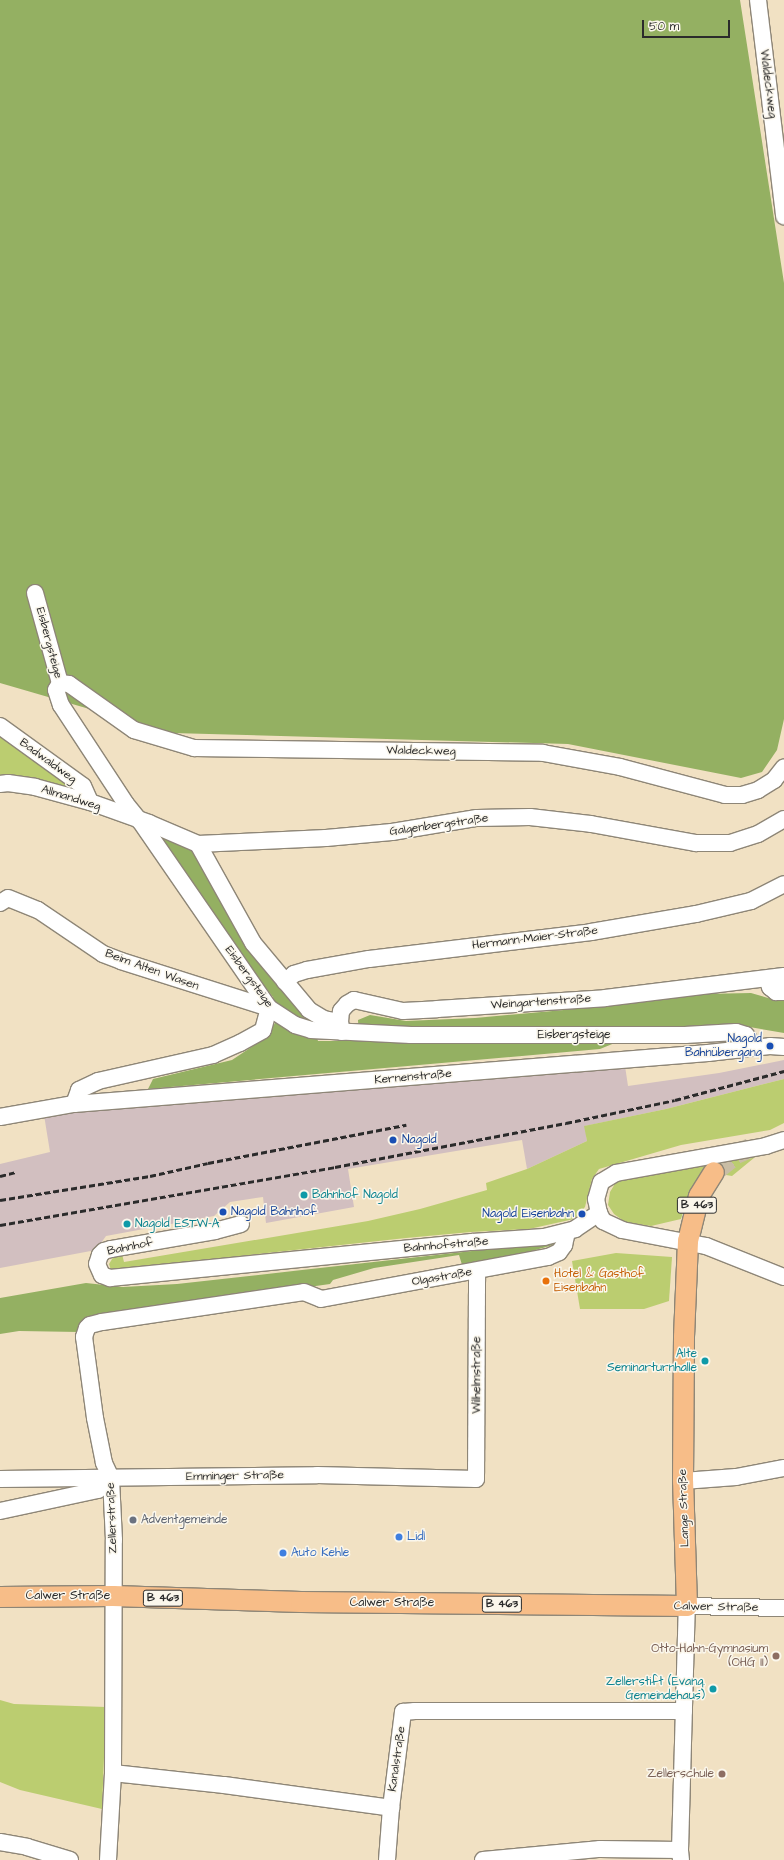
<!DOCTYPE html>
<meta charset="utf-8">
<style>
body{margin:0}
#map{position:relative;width:784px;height:1860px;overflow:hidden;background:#f1e1c3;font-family:"Architects Daughter",sans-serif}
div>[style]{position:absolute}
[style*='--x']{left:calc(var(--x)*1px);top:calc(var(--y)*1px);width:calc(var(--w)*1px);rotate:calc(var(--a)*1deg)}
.industrial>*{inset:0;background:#d2bfc0}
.green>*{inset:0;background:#bbcd70}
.forest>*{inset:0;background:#94b062}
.major-tunnel>*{height:20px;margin-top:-10px;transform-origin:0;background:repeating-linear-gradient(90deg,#c9bda5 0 20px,transparent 0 30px)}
.roads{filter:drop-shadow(1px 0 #8e8677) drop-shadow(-1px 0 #8e8677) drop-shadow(0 1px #8e8677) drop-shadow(0 -1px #8e8677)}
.minor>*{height:16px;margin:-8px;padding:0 8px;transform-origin:8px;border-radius:8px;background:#fff}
.major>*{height:20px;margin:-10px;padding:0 10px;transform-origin:10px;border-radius:10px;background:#f7bd88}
.rail>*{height:3px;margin-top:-1.5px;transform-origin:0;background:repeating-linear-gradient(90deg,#2b2b2b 0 6px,transparent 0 9px)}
.dots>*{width:11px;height:11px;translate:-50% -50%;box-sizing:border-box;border:2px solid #fbf7ec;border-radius:50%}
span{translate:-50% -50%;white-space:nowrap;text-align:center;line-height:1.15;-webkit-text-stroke:3px #fbf7ec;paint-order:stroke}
.shield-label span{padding:1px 3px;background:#fbf7ec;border:1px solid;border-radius:3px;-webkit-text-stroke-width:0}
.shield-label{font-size:11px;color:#2b2b2b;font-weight:700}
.street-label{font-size:12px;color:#2b2b2b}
.transit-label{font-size:12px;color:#164399}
.right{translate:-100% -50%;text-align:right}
.left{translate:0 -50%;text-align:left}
.culture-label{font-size:12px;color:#0d838f}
.food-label{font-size:12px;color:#c56008}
.worship-label{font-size:12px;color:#5b616d}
.shop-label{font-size:12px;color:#366cbe}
.education-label{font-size:12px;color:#785e54}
.scale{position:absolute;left:642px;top:20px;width:88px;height:18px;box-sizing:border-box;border:2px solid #2b2b2b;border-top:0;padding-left:5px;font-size:12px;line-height:14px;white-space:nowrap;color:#2b2b2b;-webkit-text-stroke:3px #fbf7ec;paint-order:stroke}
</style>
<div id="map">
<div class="industrial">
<div style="clip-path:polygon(784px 1060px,784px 1079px,666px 1109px,585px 1126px,587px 1141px,527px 1169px,522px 1140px,348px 1169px,354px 1207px,266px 1223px,263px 1197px,230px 1202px,214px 1216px,106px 1236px,96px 1250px,0 1268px,0 1164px,50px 1152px,44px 1115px,298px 1087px,625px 1066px,628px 1086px,719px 1073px)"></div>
</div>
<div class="green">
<div style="clip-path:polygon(0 732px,61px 776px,75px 792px,0 781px)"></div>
<div style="clip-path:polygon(784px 1079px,784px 1123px,770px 1130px,681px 1145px,599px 1169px,592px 1179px,585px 1207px,574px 1219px,529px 1229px,471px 1232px,406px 1238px,267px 1253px,118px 1271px,111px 1270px,109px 1264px,114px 1256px,122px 1254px,124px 1262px,368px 1221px,420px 1209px,487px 1190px,486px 1183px,527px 1169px,587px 1141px,584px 1126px,666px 1109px)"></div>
<div style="clip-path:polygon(760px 1153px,732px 1176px,702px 1171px,688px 1195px,681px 1219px,651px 1226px,625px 1222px,614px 1214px,608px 1205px,610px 1192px,616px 1182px,629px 1176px)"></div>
<div style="clip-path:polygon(616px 1253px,672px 1257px,669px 1301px,644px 1309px,580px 1309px,572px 1261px)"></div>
<div style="clip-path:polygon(0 1700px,14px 1704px,106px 1707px,102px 1809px,20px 1790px,0 1782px)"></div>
</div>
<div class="forest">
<div style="clip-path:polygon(0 0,740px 0,784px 283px,784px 719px,777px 750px,762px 772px,741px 778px,568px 744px,172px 733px,0 683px)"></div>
<div style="clip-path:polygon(153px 831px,195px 851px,311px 1018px,318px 1041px,359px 1041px,358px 1020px,370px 1015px,406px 1021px,475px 1018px,575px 1009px,702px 994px,751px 993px,775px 1000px,784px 1000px,784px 1033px,732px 1024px,649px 1029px,600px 1049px,148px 1089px,153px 1079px,232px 1060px,268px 1036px,277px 1019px,273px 997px,250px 968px,193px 883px)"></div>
<div style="clip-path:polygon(552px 1242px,553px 1245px,525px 1253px,463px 1268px,459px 1255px,374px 1268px,333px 1280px,330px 1284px,123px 1313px,79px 1332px,19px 1331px,0 1334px,0 1298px,86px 1283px,123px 1287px,177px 1284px)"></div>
</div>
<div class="major-tunnel">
<div style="--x:714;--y:1172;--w:28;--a:-39"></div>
<div style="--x:736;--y:1154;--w:15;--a:-23"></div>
</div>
<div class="roads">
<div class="minor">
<div style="--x:758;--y:0;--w:218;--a:83.1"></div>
<div style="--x:35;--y:593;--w:93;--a:74.5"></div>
<div style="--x:60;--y:683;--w:8;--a:120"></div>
<div style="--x:56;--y:690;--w:16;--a:72"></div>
<div style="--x:61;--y:705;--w:118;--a:56.7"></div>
<div style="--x:126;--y:804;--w:22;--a:51"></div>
<div style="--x:140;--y:821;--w:227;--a:55.4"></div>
<div style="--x:269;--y:1008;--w:31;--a:33"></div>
<div style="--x:295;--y:1025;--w:17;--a:17"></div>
<div style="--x:311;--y:1030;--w:100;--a:2.9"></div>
<div style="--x:411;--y:1035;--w:274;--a:0"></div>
<div style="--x:685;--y:1035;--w:51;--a:-3.4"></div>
<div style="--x:736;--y:1032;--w:10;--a:17"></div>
<div style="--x:746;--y:1035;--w:5;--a:53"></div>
<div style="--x:749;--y:1039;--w:9;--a:77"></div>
<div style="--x:60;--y:683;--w:9;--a:6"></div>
<div style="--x:69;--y:684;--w:80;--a:35.3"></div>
<div style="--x:134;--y:730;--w:63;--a:16.7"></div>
<div style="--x:194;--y:748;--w:349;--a:0.8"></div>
<div style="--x:543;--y:753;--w:78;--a:10.3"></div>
<div style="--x:620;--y:767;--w:109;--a:14.9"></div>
<div style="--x:725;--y:795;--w:17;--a:0"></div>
<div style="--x:742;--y:795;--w:17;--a:-17"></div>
<div style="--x:758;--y:790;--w:19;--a:-32"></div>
<div style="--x:774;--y:780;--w:16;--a:-52"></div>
<div style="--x:0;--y:726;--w:102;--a:35.9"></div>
<div style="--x:83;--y:786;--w:17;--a:66"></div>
<div style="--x:0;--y:784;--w:8;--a:-7"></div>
<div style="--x:8;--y:783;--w:27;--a:8"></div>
<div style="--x:35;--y:787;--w:57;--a:15.3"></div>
<div style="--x:90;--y:802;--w:63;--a:19.6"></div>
<div style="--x:149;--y:823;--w:53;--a:23.2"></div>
<div style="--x:198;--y:844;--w:128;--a:-2.7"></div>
<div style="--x:326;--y:838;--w:66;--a:-5.2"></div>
<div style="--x:392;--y:832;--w:86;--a:-9.4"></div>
<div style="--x:477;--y:818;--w:53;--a:-1.1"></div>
<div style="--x:530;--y:817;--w:61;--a:6.5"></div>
<div style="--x:591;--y:824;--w:107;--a:10.3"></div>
<div style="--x:696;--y:843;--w:34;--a:0"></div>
<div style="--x:730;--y:843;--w:29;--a:-18"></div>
<div style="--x:758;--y:834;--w:30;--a:-30"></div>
<div style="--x:198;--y:844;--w:113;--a:60.9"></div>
<div style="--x:253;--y:943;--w:87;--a:50.1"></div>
<div style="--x:309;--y:1010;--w:17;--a:31"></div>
<div style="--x:324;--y:1019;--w:16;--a:11"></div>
<div style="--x:0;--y:903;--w:9;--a:-32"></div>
<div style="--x:8;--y:898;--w:32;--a:22"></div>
<div style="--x:38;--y:910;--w:78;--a:34.1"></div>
<div style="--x:103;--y:954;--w:19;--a:21"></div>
<div style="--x:121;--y:961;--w:155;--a:17.6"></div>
<div style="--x:767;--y:979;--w:9;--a:69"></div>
<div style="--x:770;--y:987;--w:8;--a:40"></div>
<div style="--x:776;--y:992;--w:8;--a:0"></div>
<div style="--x:285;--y:982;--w:12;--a:-42"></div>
<div style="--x:294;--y:974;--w:14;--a:-17"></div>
<div style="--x:307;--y:970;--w:63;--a:-10.1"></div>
<div style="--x:369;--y:959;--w:224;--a:-6.9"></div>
<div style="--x:591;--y:932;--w:107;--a:-9.7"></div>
<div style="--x:696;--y:914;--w:57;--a:-13.3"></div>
<div style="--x:751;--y:901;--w:37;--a:-27"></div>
<div style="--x:342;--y:1032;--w:10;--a:-101"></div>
<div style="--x:340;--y:1022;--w:11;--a:-85"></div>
<div style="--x:341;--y:1011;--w:9;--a:-49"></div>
<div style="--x:347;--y:1004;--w:8;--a:-30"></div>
<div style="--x:354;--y:1000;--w:50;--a:12.7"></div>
<div style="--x:403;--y:1011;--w:34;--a:-3"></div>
<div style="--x:437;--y:1009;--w:168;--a:-3.7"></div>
<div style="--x:605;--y:998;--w:180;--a:-7"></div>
<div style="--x:74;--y:1104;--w:15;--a:-70"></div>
<div style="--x:79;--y:1090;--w:21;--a:-25"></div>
<div style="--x:98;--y:1081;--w:118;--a:-12.7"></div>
<div style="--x:213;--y:1055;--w:30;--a:-24"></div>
<div style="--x:240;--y:1043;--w:26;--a:-29"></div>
<div style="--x:263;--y:1030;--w:23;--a:-75"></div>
<div style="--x:0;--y:1117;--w:75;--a:-10"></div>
<div style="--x:74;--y:1104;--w:636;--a:-4.6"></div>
<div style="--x:708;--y:1053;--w:62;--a:-6.4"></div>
<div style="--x:770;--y:1046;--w:14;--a:4"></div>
<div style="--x:784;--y:1140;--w:19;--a:162"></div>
<div style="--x:766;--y:1146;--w:152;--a:169.8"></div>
<div style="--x:616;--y:1173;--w:17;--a:149"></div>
<div style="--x:601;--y:1182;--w:18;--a:106"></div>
<div style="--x:596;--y:1199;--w:14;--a:78"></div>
<div style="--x:599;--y:1213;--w:9;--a:63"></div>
<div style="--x:603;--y:1221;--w:21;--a:25"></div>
<div style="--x:622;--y:1230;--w:86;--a:10.8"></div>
<div style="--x:706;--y:1246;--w:84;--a:21.7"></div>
<div style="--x:241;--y:1224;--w:27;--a:165"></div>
<div style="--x:215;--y:1231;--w:106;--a:170.2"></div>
<div style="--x:111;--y:1249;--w:7;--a:164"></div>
<div style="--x:104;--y:1251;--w:6;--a:135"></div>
<div style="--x:100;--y:1255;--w:9;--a:108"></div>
<div style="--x:97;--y:1264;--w:12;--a:66"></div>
<div style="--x:102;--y:1275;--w:9;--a:21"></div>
<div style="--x:110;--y:1278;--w:364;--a:-5.7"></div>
<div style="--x:472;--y:1242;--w:72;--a:-4"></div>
<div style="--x:544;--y:1237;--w:32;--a:-14"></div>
<div style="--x:575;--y:1229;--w:29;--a:-34"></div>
<div style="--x:0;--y:1479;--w:317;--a:-0.7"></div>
<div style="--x:317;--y:1475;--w:159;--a:1.4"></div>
<div style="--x:476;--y:1479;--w:208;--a:-89.7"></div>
<div style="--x:683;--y:1481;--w:53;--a:-4.3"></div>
<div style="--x:736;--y:1477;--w:49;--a:-10.6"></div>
<div style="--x:0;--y:1511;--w:100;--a:-12.1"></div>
<div style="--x:98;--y:1490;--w:18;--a:-43"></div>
<div style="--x:113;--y:1773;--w:112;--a:6.2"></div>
<div style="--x:224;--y:1785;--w:169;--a:7.8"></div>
<div style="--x:391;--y:1808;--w:97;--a:-82.9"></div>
<div style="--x:403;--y:1712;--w:12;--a:-5"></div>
<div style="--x:415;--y:1711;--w:269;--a:0"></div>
<div style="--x:0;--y:1842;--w:27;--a:10"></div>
<div style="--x:27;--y:1847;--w:45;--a:16.8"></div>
<div style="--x:108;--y:1860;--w:87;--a:-86.7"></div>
<div style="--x:113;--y:1773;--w:233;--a:-89.8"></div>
<div style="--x:114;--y:1540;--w:62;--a:-92.8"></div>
<div style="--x:111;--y:1478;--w:17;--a:-115"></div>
<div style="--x:104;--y:1463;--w:46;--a:-101.3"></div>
<div style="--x:95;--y:1418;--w:82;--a:-97.7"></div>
<div style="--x:84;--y:1337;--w:9;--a:-72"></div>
<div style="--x:87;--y:1328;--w:4;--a:-45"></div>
<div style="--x:90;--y:1325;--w:12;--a:-14"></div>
<div style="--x:102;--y:1322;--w:204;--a:-8.4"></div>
<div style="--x:304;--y:1292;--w:18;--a:22"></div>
<div style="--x:321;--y:1299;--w:231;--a:-10.5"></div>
<div style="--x:548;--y:1257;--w:12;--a:-24"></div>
<div style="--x:559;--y:1252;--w:9;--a:-54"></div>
<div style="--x:564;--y:1245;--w:13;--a:-77"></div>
<div style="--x:387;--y:1860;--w:52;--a:-85.6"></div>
<div style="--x:483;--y:1860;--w:118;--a:-5.4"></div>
<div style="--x:600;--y:1849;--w:80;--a:0.7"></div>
<div style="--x:681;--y:1860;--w:10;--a:-96"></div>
<div style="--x:680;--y:1850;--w:244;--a:-88.4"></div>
<div style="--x:687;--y:1606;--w:97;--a:1.2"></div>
</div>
<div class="major">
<div style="--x:0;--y:1597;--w:113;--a:-0.5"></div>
<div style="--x:113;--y:1596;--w:188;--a:1.8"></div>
<div style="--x:301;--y:1602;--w:386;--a:0.6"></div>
<div style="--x:687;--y:1606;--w:125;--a:-91.8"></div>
<div style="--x:683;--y:1481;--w:144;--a:-89.6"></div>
<div style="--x:684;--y:1337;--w:96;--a:-87.6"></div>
<div style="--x:688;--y:1241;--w:46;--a:-76.3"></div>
<div style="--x:699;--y:1196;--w:28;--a:-58"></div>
</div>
</div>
<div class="rail">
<div style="--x:0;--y:1176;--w:16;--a:-14"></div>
<div style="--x:0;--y:1200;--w:152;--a:-9.1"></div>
<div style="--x:150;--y:1176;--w:59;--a:-12.6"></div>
<div style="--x:208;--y:1163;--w:202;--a:-10.9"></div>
<div style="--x:0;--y:1225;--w:340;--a:-9.8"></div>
<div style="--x:335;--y:1167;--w:235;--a:-10.8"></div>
<div style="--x:566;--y:1123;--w:111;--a:-11.9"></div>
<div style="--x:675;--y:1100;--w:113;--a:-14.9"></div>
</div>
<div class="dots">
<div style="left:770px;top:1046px;background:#1a4fb4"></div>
<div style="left:393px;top:1140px;background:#1a4fb4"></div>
<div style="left:304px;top:1195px;background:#0f9aa8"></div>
<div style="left:223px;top:1212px;background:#1a4fb4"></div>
<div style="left:582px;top:1214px;background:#1a4fb4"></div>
<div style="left:127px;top:1224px;background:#0f9aa8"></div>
<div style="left:546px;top:1281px;background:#e8710a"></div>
<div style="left:705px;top:1361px;background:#0f9aa8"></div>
<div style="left:133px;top:1520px;background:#6b7280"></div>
<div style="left:399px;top:1537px;background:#3f7fe0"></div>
<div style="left:283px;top:1553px;background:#3f7fe0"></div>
<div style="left:776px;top:1656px;background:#8d6e63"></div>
<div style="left:713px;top:1689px;background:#0f9aa8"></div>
<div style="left:722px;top:1774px;background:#8d6e63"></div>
</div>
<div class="shield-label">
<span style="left:697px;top:1205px">B 463</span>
<span style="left:163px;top:1598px">B 463</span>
<span style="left:502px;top:1604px">B 463</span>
</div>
<div class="street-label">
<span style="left:768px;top:84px;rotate:83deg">Waldeckweg</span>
<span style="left:49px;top:643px;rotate:75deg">Eisbergsteige</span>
<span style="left:421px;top:751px;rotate:1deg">Waldeckweg</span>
<span style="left:48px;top:761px;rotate:36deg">Badwaldweg</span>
<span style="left:71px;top:798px;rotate:17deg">Allmandweg</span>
<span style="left:439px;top:825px;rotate:-8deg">Galgenbergstraße</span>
<span style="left:535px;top:938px;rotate:-7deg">Hermann-Maier-Straße</span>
<span style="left:152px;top:970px;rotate:20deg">Beim Alten Wasen</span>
<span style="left:249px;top:977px;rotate:54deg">Eisbergsteige</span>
<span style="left:541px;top:1002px;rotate:-4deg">Weingartenstraße</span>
<span style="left:574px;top:1035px">Eisbergsteige</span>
<span style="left:413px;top:1077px;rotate:-5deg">Kernenstraße</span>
<span style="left:446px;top:1245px;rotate:-5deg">Bahnhofstraße</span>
<span style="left:130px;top:1247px;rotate:-12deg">Bahnhof</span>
<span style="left:442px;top:1277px;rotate:-10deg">Olgastraße</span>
<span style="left:477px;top:1375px;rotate:-90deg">Wilhelmstraße</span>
<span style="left:235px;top:1476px;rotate:-1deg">Emminger Straße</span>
<span style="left:684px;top:1508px;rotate:-92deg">Lange Straße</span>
<span style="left:112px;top:1518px;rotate:-92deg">Zellerstraße</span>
<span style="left:68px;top:1596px">Calwer Straße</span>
<span style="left:392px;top:1603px">Calwer Straße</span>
<span style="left:716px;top:1607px;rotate:1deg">Calwer Straße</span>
<span style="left:397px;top:1759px;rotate:-82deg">Kanalstraße</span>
</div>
<div class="transit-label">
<span class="right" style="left:762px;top:1046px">Nagold<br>Bahnübergang</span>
<span class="left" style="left:402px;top:1140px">Nagold</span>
<span class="left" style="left:231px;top:1212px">Nagold Bahnhof</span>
<span class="right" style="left:574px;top:1214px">Nagold Eisenbahn</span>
</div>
<div class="culture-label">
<span class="left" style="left:312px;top:1195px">Bahnhof Nagold</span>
<span class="left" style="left:135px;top:1224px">Nagold ESTW-A</span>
<span class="right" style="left:697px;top:1361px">Alte<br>Seminarturnhalle</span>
<span class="right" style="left:705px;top:1689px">Zellerstift (Evang.<br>Gemeindehaus)</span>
</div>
<div class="food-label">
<span class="left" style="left:554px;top:1281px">Hotel &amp; Gasthof<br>Eisenbahn</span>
</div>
<div class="worship-label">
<span class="left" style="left:141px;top:1520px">Adventgemeinde</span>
</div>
<div class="shop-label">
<span class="left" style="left:407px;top:1537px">Lidl</span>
<span class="left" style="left:291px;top:1553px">Auto Kehle</span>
</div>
<div class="education-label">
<span class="right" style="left:768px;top:1656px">Otto-Hahn-Gymnasium<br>(OHG II)</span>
<span class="right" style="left:714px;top:1774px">Zellerschule</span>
</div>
<div class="scale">50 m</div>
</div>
